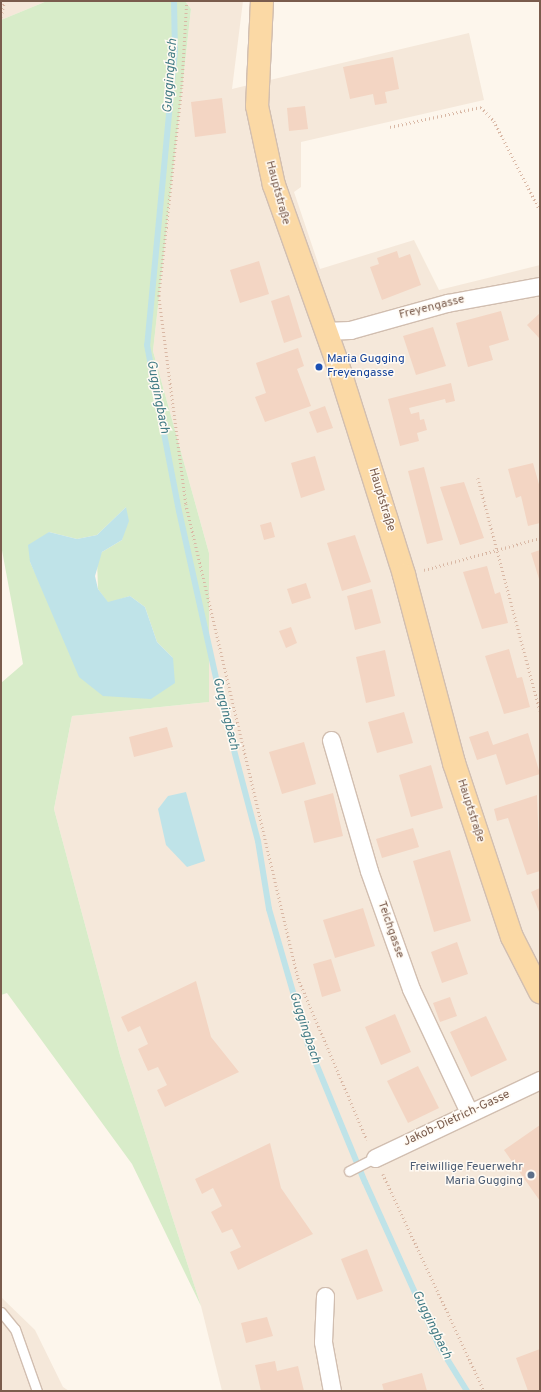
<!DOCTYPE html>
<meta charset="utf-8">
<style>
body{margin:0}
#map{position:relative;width:541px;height:1392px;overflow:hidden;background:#fdf6ec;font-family:Overpass,sans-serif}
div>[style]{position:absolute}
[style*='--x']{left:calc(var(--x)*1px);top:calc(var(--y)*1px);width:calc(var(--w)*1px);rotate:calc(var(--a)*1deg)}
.residential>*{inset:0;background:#f5e8da}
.green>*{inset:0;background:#d8ecc9}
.water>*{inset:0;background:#bfe3e8}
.stream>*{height:6px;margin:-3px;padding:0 3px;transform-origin:3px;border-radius:3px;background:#bfe3e8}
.building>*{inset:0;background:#f3d5c3}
.path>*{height:2.5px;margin-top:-1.25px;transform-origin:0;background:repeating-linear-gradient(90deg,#d9b8a5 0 1px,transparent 0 4px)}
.roads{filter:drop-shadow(1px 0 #d1beb0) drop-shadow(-1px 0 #d1beb0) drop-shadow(0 1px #d1beb0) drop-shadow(0 -1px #d1beb0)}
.service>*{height:9px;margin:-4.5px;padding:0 4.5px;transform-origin:4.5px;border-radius:4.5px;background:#fff}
.minor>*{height:17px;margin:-8.5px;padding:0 8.5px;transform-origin:8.5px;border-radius:8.5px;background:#fff}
.primary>*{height:22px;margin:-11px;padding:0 11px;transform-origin:11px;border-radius:11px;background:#fbd9a5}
.dots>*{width:11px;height:11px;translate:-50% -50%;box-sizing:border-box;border:2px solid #fffaf3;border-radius:50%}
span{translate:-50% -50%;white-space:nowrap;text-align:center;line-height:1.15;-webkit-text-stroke:3px #fffaf3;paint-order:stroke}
.street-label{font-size:12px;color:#7a5c4d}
.transit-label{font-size:12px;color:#164399}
.left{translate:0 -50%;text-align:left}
.service-label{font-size:12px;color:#4e5e75}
.right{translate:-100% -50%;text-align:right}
.water-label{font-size:13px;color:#437c86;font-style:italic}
.frame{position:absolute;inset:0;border:2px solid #7a5c4d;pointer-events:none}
</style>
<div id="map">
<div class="residential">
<div style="clip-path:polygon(1px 1px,47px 1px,1px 20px)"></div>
<div style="clip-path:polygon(185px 1px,243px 1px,232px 89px,469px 33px,484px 100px,301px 142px,301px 187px,294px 192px,320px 269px,414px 240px,439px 290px,540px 265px,540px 1391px,222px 1391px,201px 1306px,120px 1055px,54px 809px,72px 716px,209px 702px,209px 553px,153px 351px,191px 9px)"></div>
<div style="clip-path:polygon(1px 1297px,35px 1330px,63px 1387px,69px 1391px,1px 1391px)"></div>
</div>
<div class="green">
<div style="clip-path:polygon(evenodd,47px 1px,185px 1px,191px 9px,153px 351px,209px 553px,209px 702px,72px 716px,54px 809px,120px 1055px,201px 1306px,132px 1164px,7px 993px,1px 995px,1px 683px,23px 664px,1px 545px,1px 20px,47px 1px,126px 507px,122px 540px,102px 552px,97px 560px,98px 589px,108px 603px,130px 596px,145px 607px,157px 642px,173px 658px,38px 579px,30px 562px,49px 532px,77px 539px,97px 535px,126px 507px)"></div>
</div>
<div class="water">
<div style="clip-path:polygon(126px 507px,129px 521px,122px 540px,102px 552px,95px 576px,98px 589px,108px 602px,130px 596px,145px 607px,157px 642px,173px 658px,175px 683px,151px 699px,103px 696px,79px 677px,30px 562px,28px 545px,49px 532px,77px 539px,97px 535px)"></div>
<div style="clip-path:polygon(186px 792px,205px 861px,187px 867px,166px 845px,158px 809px,168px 796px)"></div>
</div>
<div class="stream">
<div style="--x:174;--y:1;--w:50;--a:88.9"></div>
<div style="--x:175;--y:51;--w:295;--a:95.4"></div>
<div style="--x:147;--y:345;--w:169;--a:79.1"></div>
<div style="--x:179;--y:511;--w:195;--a:77.5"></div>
<div style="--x:221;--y:701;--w:145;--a:75.2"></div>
<div style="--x:258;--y:841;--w:69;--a:80.8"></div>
<div style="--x:269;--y:909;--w:141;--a:73.9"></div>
<div style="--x:308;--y:1044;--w:149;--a:67.6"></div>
<div style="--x:365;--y:1182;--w:180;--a:65.7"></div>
<div style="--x:439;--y:1346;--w:53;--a:58.1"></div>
</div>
<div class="building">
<div style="clip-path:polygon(393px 57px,399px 89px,385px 92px,387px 103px,375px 105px,373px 94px,350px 99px,343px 67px)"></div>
<div style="clip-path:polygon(222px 98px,226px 133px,195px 137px,191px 102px)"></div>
<div style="clip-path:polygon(305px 106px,308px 129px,289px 131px,287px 108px)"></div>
<div style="clip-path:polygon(397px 251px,399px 258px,410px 254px,421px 285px,382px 300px,370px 267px,379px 264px,377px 258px)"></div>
<div style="clip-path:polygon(259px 261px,269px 294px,240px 303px,230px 270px)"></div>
<div style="clip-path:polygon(289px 295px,302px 337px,284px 343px,271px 301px)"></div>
<div style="clip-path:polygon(501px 311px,509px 340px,489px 346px,493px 360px,468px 367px,456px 323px)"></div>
<div style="clip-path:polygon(540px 313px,540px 339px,527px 325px)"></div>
<div style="clip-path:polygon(433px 327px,446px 366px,416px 375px,403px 336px)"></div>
<div style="clip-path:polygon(298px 348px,304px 366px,297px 369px,311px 406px,265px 422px,255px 397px,266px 393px,256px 363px)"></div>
<div style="clip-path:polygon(451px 383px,455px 401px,446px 403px,445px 399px,409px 408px,411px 414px,419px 412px,420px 420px,424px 419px,427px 430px,417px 433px,419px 441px,400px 446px,388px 399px)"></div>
<div style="clip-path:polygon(325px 406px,333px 428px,317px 433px,309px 412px)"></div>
<div style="clip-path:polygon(315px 456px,325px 490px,301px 498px,291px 463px)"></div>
<div style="clip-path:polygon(533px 463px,540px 488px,540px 523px,528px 526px,521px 496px,516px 498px,508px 469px)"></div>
<div style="clip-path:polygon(424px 467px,443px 540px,427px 544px,408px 471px)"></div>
<div style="clip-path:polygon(464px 482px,484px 538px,460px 545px,440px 487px)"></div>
<div style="clip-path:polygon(271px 522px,275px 537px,264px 540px,260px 525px)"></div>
<div style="clip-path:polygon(355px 535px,371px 582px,342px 591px,327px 543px)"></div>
<div style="clip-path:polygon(540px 550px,540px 582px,531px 553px)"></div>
<div style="clip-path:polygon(487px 566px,495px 594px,500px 592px,508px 623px,482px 629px,463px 572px)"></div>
<div style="clip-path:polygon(306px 583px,311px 598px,292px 604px,287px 589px)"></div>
<div style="clip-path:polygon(372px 589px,381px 623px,355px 630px,347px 596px)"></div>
<div style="clip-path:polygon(291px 627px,297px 643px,286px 648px,279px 631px)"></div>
<div style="clip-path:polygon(509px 649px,517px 678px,522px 677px,530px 707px,504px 714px,485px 656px)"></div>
<div style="clip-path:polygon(385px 650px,395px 696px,366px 703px,356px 657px)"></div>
<div style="clip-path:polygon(404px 712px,413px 743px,377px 753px,368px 722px)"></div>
<div style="clip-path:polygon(167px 727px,173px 747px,134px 757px,129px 737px)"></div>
<div style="clip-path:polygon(488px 731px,493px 745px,528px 733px,540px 774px,506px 785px,496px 754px,477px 760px,469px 737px)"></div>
<div style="clip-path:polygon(304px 742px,316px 784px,282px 794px,269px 752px)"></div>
<div style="clip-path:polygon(431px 765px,443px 808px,411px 817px,399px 775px)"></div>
<div style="clip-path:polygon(333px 793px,343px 836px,314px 843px,304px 801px)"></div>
<div style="clip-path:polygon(537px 795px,540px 871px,527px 875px,508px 818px,497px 821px,494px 809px)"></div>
<div style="clip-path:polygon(413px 828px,419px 847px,382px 858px,376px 839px)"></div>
<div style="clip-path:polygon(450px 850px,471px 921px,434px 932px,413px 861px)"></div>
<div style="clip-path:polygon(540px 888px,540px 914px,531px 892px)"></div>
<div style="clip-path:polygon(363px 908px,375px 946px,335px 958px,323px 920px)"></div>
<div style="clip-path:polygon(457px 942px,468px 974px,442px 983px,431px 952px)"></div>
<div style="clip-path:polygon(331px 959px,341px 991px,322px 997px,313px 964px)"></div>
<div style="clip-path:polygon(196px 981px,211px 1037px,239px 1072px,165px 1107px,157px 1090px,167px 1085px,158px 1067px,148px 1071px,138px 1049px,148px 1044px,140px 1026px,128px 1032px,121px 1017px)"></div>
<div style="clip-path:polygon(450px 997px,457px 1016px,440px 1022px,433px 1003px)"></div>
<div style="clip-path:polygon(395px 1014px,411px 1052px,381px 1065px,365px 1027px)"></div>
<div style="clip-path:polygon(486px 1016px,507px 1060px,471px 1077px,450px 1032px)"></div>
<div style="clip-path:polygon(418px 1066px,439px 1108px,408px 1123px,387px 1081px)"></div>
<div style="clip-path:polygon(540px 1125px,540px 1201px,504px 1150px)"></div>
<div style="clip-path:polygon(270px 1143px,281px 1188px,313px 1234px,238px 1270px,230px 1252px,241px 1247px,232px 1229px,222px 1233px,211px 1212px,222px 1206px,213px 1188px,202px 1194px,195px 1179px)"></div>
<div style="clip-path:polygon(367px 1249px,383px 1291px,357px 1300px,341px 1259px)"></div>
<div style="clip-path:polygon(267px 1317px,273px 1336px,246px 1343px,241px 1323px)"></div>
<div style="clip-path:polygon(540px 1349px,540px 1391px,528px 1391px,516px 1358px)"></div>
<div style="clip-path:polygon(275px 1361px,277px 1371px,298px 1366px,304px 1391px,261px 1391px,255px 1365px)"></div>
<div style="clip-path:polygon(422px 1373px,427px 1391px,384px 1391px,382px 1384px)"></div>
</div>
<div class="path">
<div style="--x:187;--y:1;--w:87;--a:93.3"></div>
<div style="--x:182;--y:88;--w:209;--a:96.3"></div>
<div style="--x:159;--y:296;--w:210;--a:82.6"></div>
<div style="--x:186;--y:504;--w:487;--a:76.7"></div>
<div style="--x:298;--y:978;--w:176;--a:66.9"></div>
<div style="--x:1;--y:17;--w:16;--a:-79"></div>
<div style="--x:390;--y:127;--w:93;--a:-12.4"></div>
<div style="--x:481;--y:107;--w:19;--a:47"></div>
<div style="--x:494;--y:121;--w:100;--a:62.7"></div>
<div style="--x:478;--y:478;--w:241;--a:75.1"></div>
<div style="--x:424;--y:570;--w:120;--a:-15.4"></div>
<div style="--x:383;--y:1174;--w:239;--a:65"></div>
</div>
<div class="roads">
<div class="service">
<div style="--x:349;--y:1171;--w:29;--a:-27"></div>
<div style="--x:1;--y:1312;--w:22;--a:51"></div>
<div style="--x:15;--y:1329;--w:66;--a:70.5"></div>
</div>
<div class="minor">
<div style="--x:324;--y:331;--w:26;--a:-2"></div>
<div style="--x:350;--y:330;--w:101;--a:-15.6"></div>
<div style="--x:447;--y:303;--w:95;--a:-10.4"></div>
<div style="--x:331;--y:740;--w:136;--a:73.8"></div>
<div style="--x:369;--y:871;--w:125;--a:70.4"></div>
<div style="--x:411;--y:989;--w:136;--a:64.8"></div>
<div style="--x:375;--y:1158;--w:183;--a:-25.3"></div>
<div style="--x:325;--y:1296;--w:46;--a:92.5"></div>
<div style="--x:323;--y:1342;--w:50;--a:79.6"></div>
</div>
<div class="primary">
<div style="--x:262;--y:1;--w:105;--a:92.7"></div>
<div style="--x:257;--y:106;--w:81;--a:77.9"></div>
<div style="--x:274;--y:185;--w:188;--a:70.4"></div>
<div style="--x:337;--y:362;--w:223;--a:72.5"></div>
<div style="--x:404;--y:575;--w:195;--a:75.1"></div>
<div style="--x:454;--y:763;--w:183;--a:71.6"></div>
<div style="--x:512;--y:937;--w:62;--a:63"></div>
</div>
</div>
<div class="dots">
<div style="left:319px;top:367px;background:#1a4fb4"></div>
<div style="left:531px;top:1175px;background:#5c6f8a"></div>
</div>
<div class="street-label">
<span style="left:277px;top:193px;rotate:75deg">Hauptstraße</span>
<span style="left:432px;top:308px;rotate:-14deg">Freyengasse</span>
<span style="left:381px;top:500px;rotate:73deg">Hauptstraße</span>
<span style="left:470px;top:811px;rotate:72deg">Hauptstraße</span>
<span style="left:390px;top:930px;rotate:71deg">Teichgasse</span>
<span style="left:457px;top:1119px;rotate:-25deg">Jakob-Dietrich-Gasse</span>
</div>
<div class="transit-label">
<span class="left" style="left:327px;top:367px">Maria Gugging<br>Freyengasse</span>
</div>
<div class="service-label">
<span class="right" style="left:523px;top:1175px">Freiwillige Feuerwehr<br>Maria Gugging</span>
</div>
<div class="water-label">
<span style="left:171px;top:76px;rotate:-86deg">Guggingbach</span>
<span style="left:157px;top:397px;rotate:79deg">Guggingbach</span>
<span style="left:225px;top:714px;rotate:76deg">Guggingbach</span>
<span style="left:304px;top:1028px;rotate:72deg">Guggingbach</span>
<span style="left:431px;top:1325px;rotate:64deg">Guggingbach</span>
</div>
<div class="frame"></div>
</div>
